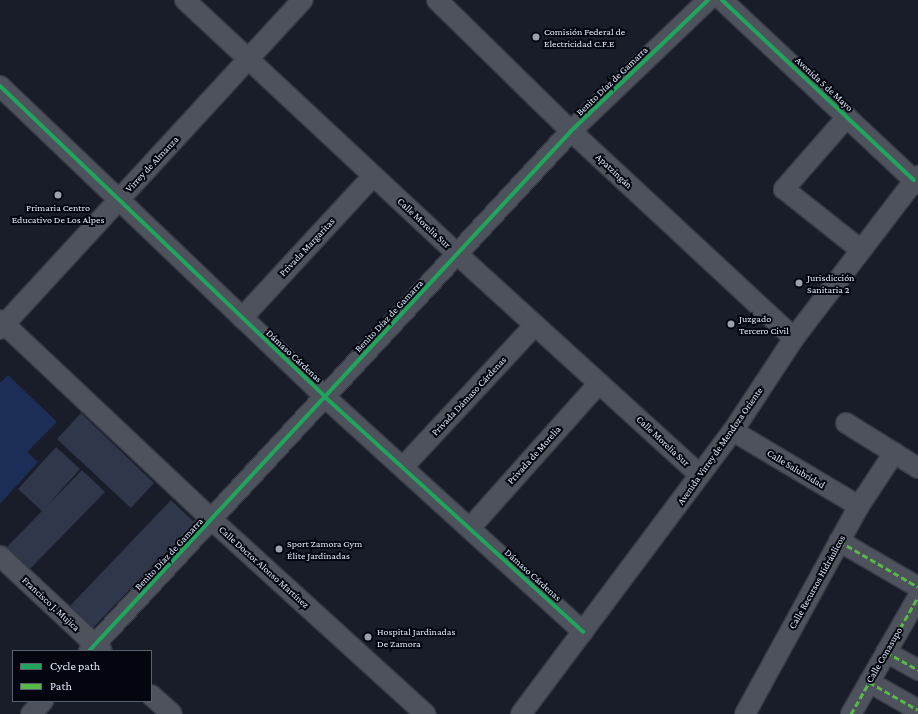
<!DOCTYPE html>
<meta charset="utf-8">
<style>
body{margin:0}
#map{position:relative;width:918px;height:714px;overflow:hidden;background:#181d29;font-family:"Crimson Pro",serif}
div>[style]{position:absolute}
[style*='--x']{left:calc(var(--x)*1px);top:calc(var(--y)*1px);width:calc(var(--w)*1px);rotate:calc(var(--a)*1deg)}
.green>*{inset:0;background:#1c2d57}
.building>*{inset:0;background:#30374a}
.roads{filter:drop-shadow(1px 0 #353a44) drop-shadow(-1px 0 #353a44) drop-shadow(0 1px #353a44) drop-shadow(0 -1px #353a44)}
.minor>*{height:20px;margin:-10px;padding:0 10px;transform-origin:10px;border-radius:10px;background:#4d525c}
.quiet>*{height:3px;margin-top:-1.5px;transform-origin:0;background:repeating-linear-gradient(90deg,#58b947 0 6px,transparent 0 9px)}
.cycleway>*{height:4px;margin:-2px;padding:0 2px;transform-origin:2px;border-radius:2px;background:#20a55d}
.dots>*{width:11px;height:11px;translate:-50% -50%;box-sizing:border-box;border:2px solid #03060f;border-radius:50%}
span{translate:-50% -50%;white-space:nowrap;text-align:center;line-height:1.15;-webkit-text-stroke:4px #03060f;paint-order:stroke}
.poi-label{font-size:10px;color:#e0e9f9}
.left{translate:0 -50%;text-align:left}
.street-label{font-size:10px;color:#e0e9f9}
.legend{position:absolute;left:12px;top:650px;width:140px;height:52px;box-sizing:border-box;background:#03060f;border:1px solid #5b616d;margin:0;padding:5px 7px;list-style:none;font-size:12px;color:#e0e9f9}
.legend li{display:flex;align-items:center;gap:8px;height:20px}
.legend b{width:20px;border:1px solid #5b616d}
</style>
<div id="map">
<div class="green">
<div style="clip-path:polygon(8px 375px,57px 422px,27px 452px,38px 462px,0 504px,0 383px)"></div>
</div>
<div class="building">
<div style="clip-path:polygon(81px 413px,154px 483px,131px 508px,57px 439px)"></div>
<div style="clip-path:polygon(56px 447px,80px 469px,44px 509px,82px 470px,105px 492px,28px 571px,5px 549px,42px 511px,18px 489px)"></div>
<div style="clip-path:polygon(171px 500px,194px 522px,90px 631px,67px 609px)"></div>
</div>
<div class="roads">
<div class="minor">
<div style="--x:185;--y:0;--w:372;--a:43"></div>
<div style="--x:457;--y:254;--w:328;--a:42.3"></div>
<div style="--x:437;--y:0;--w:187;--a:44.4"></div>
<div style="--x:571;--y:131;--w:304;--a:42.9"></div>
<div style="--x:722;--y:0;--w:269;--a:43.2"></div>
<div style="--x:0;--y:86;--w:450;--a:43.7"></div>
<div style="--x:325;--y:397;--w:349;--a:42.3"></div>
<div style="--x:847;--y:117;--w:96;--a:131.2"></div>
<div style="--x:784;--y:189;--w:98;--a:38.4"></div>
<div style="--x:242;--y:318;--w:193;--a:-47.3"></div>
<div style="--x:0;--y:320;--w:290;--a:43.3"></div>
<div style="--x:211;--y:519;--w:290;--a:42.3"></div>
<div style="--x:0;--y:329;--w:447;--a:-47.4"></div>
<div style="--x:846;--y:423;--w:85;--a:32"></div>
<div style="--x:733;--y:431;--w:147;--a:30.8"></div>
<div style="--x:403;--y:467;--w:194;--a:-47.1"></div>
<div style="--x:470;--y:528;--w:194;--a:-48.3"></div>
<div style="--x:839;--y:541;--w:91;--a:30.2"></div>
<div style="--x:0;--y:556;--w:139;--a:43"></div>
<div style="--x:89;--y:651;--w:709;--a:-47.17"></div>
<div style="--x:571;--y:131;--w:190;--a:-43.7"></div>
<div style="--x:886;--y:652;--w:37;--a:29"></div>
<div style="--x:869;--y:682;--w:56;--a:29.7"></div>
<div style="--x:151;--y:695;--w:28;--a:42"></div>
<div style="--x:31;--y:714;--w:18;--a:-47"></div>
<div style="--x:521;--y:714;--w:354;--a:-53.2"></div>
<div style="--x:733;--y:431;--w:111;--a:-56.7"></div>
<div style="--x:794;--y:338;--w:204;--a:-52.6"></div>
<div style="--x:745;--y:714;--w:237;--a:-61.3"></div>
<div style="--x:859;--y:506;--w:64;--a:-56.6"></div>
<div style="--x:851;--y:714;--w:135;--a:-60.2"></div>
</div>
</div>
<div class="quiet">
<div style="--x:839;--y:541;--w:91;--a:30.2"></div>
<div style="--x:886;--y:652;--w:37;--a:29"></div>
<div style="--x:869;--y:682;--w:56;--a:29.7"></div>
<div style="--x:851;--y:714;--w:135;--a:-60.2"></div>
</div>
<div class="cycleway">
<div style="--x:722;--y:0;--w:263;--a:43.2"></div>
<div style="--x:0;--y:86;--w:450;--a:43.7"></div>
<div style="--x:325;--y:397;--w:349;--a:42.3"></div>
<div style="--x:89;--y:651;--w:709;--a:-47.17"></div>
<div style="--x:571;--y:131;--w:190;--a:-43.7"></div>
</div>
<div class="dots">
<div style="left:536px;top:37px;background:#9aa2b0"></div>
<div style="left:58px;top:195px;background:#9aa2b0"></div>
<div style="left:799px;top:283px;background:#9aa2b0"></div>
<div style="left:731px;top:324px;background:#9aa2b0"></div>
<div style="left:279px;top:549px;background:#9aa2b0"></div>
<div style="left:368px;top:637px;background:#9aa2b0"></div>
</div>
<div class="poi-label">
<span class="left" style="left:544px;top:37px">Comisión Federal de<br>Electricidad C.F.E</span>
<span style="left:58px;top:213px">Primaria Centro<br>Educativo De Los Alpes</span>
<span class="left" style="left:807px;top:283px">Jurisdicción<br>Sanitaria 2</span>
<span class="left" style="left:739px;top:324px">Juzgado<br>Tercero Civil</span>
<span class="left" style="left:287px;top:549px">Sport Zamora Gym<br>Élite Jardinadas</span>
<span class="left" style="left:377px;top:637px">Hospital Jardinadas<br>De Zamora</span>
</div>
<div class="street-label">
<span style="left:612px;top:81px;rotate:-44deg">Benito Díaz de Gamarra</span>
<span style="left:824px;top:84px;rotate:43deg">Avenida 5 de Mayo</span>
<span style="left:152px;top:164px;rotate:-47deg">Virrey de Almanza</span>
<span style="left:614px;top:171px;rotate:43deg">Apatzingán</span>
<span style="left:424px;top:223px;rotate:43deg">Calle Morelia Sur</span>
<span style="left:307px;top:247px;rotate:-47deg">Privada Margaritas</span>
<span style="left:389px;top:316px;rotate:-47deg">Benito Díaz de Gamarra</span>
<span style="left:294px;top:356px;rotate:43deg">Dámaso Cárdenas</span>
<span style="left:469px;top:396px;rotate:-47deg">Privada Dámaso Cárdenas</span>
<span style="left:663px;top:441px;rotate:43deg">Calle Morelia Sur</span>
<span style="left:720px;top:446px;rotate:-55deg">Avenida Virrey de Mendoza Oriente</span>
<span style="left:534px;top:455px;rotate:-48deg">Privada de Morelia</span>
<span style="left:796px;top:469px;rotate:31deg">Calle Salubridad</span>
<span style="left:169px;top:554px;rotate:-47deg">Benito Díaz de Gamarra</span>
<span style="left:264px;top:567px;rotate:42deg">Calle Doctor Alonso Martínez</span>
<span style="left:533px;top:575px;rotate:42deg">Dámaso Cárdenas</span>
<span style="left:817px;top:582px;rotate:-61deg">Calle Recursos Hidráulicos</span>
<span style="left:51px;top:604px;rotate:43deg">Francisco J. Mujica</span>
<span style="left:884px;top:655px;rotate:-60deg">Calle Conasupo</span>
</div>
<ul class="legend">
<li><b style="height:5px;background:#20a55d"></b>Cycle path</li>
<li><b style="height:5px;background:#58b947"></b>Path</li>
</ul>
</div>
